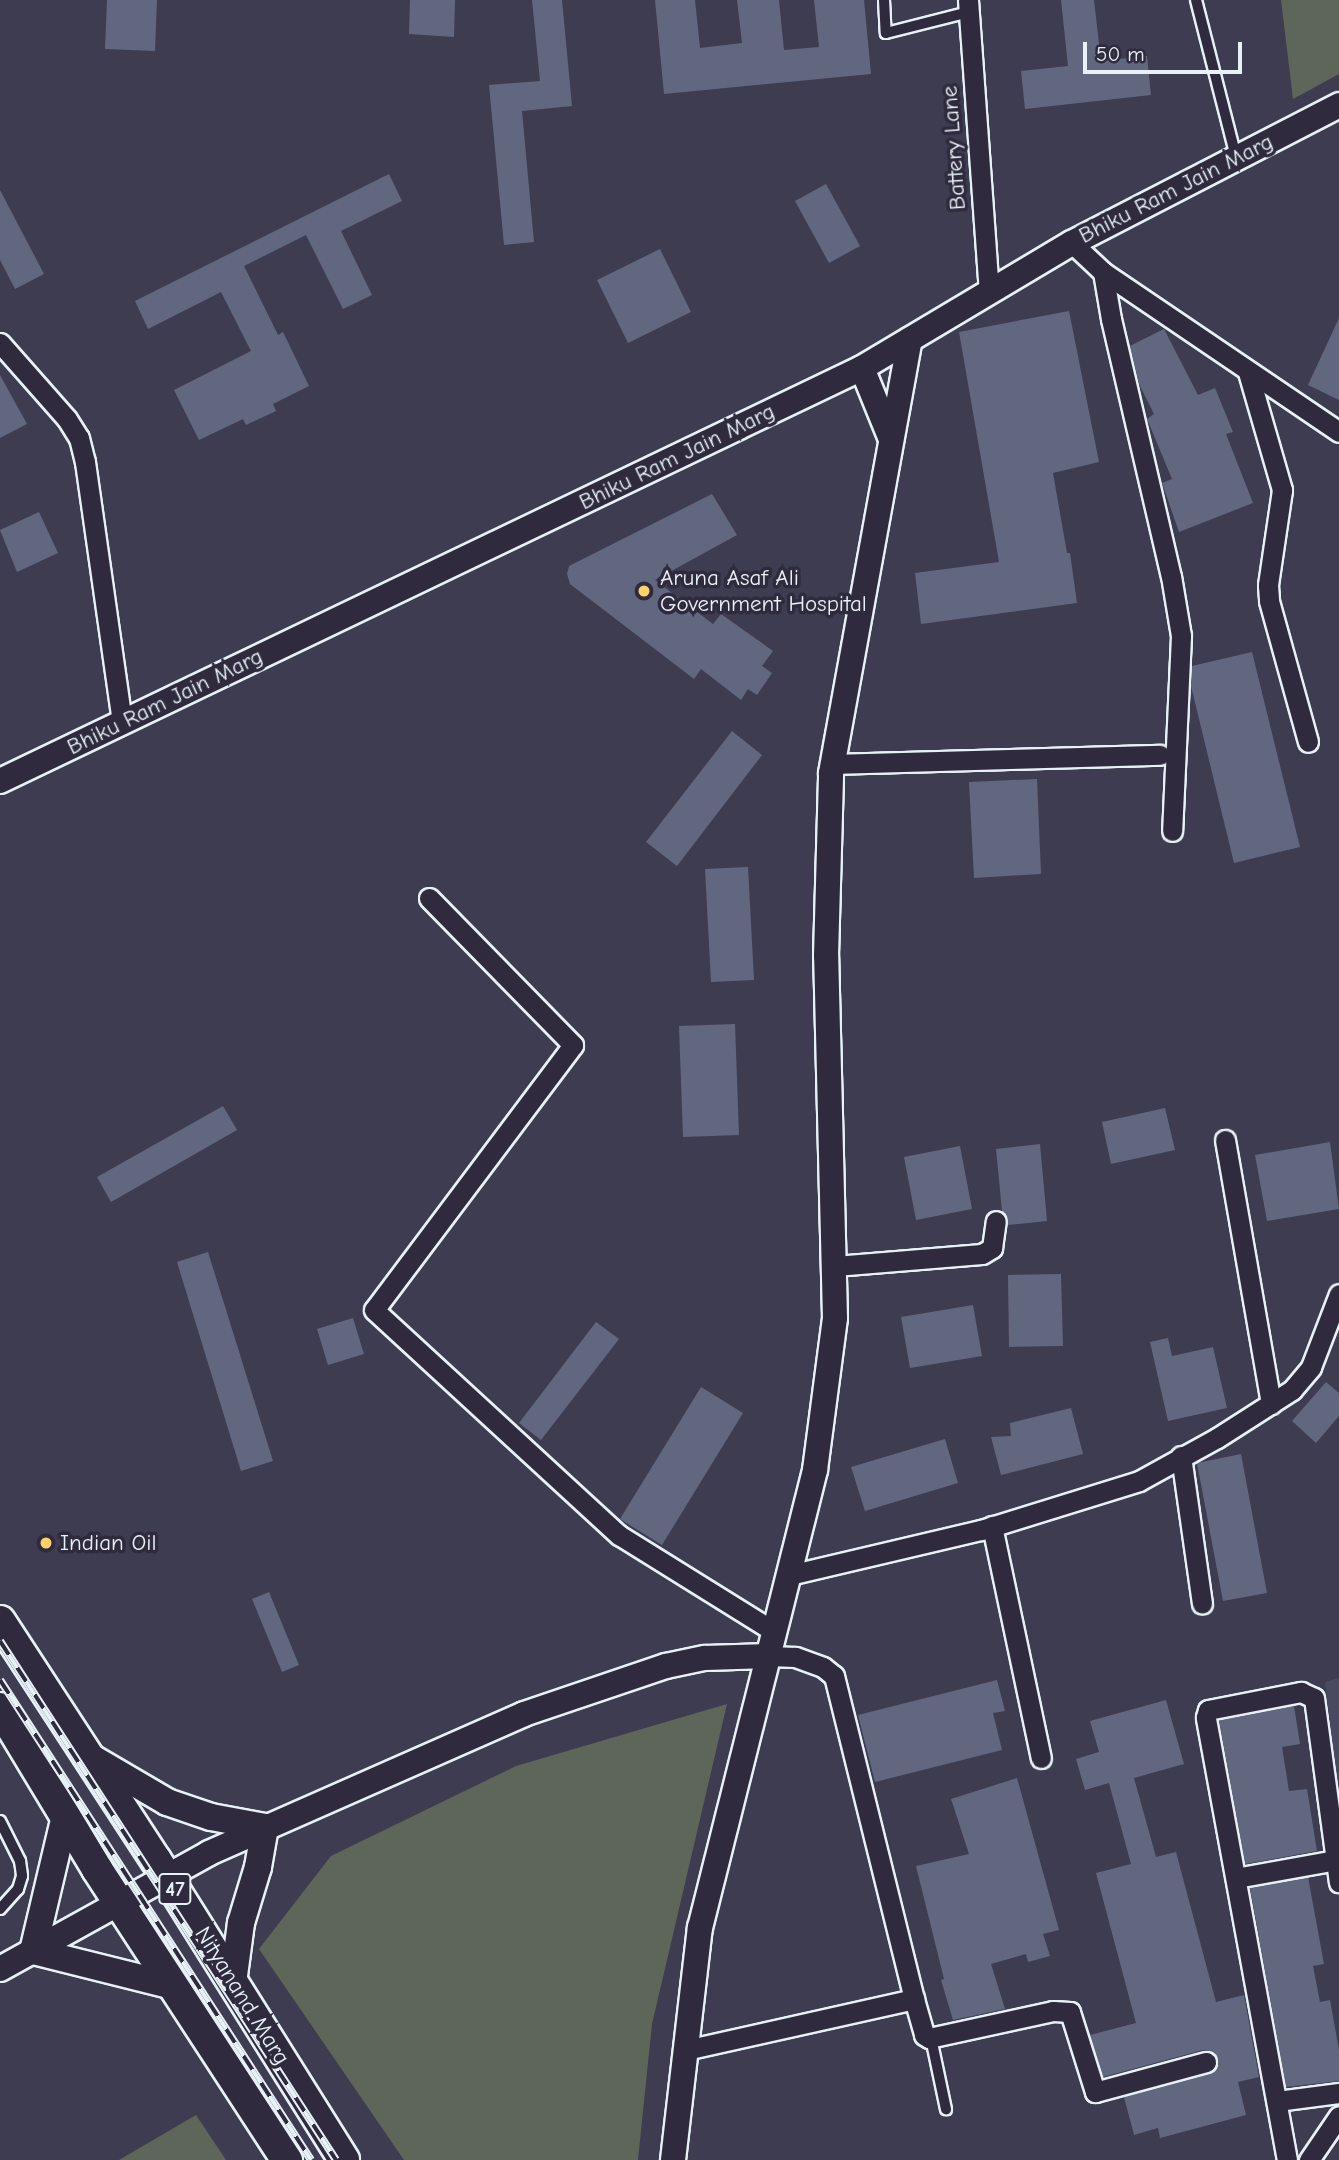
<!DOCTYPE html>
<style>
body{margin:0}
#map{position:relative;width:1339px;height:2160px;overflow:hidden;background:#3e3c51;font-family:"Comic Neue",sans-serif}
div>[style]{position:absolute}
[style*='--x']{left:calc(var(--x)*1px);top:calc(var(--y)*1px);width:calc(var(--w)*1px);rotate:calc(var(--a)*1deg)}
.built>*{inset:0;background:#49495f}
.green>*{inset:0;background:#5e6659}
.building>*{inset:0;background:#626780}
.roads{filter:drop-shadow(2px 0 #e8f1f8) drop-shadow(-2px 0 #e8f1f8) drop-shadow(0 2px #e8f1f8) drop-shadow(0 -2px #e8f1f8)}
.service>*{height:10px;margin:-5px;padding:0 5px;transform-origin:5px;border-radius:5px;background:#2f2a3d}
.minor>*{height:19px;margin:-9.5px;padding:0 9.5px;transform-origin:9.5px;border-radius:9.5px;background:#2f2a3d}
.tertiary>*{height:24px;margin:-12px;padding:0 12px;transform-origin:12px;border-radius:12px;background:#2f2a3d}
.secondary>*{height:26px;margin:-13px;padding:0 13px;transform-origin:13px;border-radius:13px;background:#2f2a3d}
.primary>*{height:30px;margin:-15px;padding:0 15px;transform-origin:15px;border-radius:15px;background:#2f2a3d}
.rail>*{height:8px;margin-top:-4px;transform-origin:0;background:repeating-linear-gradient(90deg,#2f2a3d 0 16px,#e8f1f8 0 32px);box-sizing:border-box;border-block:2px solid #e8f1f8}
.dots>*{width:19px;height:19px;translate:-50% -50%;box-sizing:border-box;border:4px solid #2f2a3d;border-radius:50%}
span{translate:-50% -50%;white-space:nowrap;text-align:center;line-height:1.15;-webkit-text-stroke:7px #2f2a3d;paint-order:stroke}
.shield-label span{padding:2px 5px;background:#2f2a3d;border:2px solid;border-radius:5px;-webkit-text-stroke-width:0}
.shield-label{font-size:21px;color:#e8f1f8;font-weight:700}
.street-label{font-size:23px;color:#e8f1f8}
.poi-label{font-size:23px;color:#e8f1f8}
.left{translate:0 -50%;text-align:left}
.scale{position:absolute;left:1083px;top:42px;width:159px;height:32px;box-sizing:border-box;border:4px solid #e8f1f8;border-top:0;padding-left:9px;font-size:21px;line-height:24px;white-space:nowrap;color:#e8f1f8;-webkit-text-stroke:5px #2f2a3d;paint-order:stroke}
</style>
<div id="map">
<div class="built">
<div style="clip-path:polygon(1339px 1678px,1339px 1797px,1325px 1682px)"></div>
</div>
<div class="green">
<div style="clip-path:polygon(1281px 0,1339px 0,1339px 74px,1293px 99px)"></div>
<div style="clip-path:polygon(727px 1704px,652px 2024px,638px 2160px,404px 2160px,259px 1949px,331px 1856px,516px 1766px)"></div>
<div style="clip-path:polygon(196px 2115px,226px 2160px,119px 2160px)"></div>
</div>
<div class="building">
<div style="clip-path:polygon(107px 0,157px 0,155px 51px,105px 49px)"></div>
<div style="clip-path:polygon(410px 0,455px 0,454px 37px,409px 34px)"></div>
<div style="clip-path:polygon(532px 0,562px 0,572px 106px,522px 111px,534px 242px,504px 245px,489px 85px,540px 81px)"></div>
<div style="clip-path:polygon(655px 0,695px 0,700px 48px,742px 43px,737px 0,779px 0,784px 50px,819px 47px,814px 0,864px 0,871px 74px,664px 94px)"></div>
<div style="clip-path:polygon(1061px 0,1094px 0,1101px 61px,1147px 56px,1151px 95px,1025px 109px,1021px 71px,1068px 66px)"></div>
<div style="clip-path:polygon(389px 174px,402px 201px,341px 231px,372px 295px,343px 309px,306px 235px,244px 266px,278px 335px,283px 332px,309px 386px,273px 404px,276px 411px,246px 425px,243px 419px,199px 440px,174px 390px,251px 351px,221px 292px,148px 329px,135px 301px)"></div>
<div style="clip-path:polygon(826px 184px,860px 246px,829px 263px,795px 201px)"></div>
<div style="clip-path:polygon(0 190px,44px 274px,15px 289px,0 260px)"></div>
<div style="clip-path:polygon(660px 249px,691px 312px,628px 343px,597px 280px)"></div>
<div style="clip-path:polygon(1069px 311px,1099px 462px,1053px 473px,1067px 553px,1070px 553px,1077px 603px,921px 624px,915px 573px,999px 562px,959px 332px)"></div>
<div style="clip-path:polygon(1339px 318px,1339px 400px,1308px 385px)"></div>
<div style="clip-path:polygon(1164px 329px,1198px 395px,1215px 388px,1233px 432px,1226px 434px,1253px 503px,1179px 532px,1162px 483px,1172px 479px,1147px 419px,1154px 414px,1139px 384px,1130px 346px)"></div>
<div style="clip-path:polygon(0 375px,27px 424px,0 438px)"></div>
<div style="clip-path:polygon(712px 494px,737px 535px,655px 580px,713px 624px,721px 614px,773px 651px,762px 666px,772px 673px,757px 695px,748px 689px,741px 700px,701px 669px,694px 679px,570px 584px,567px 574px,569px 566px)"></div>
<div style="clip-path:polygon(39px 512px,58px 553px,17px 572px,0 530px)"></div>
<div style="clip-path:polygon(1252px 652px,1300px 847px,1234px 863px,1191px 686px,1192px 666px)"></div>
<div style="clip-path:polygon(732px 731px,762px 755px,677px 866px,646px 842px)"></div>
<div style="clip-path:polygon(1037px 779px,1041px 874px,974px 878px,969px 782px)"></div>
<div style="clip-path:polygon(748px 867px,754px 980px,711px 982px,705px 869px)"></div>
<div style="clip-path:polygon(735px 1024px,739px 1135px,683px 1137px,679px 1026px)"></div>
<div style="clip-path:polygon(223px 1106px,237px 1130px,111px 1202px,97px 1177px)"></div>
<div style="clip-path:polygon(1165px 1108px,1175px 1150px,1111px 1164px,1102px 1122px)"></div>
<div style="clip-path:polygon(1330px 1142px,1339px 1209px,1267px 1221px,1255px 1155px)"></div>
<div style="clip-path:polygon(1040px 1144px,1047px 1221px,1008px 1225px,1007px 1216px,1002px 1211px,996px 1149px)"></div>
<div style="clip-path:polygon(960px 1146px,972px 1209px,916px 1220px,904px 1157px)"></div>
<div style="clip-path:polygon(208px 1252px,273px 1461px,241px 1471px,177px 1262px)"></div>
<div style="clip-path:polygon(1061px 1274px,1063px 1346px,1009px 1347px,1008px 1275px)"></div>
<div style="clip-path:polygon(973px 1305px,982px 1356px,910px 1368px,901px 1317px)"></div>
<div style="clip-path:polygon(353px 1318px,364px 1354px,328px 1365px,317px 1329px)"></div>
<div style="clip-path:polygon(596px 1322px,619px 1339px,541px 1440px,519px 1423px)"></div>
<div style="clip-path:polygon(1168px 1338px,1172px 1356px,1213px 1347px,1227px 1408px,1168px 1421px,1150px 1342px)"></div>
<div style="clip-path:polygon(1326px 1382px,1339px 1393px,1339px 1416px,1316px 1443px,1292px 1421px)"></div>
<div style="clip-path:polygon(701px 1387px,743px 1413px,662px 1545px,620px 1519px)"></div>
<div style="clip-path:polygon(1071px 1408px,1083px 1454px,1001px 1475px,991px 1437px,1011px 1436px,1010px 1423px)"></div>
<div style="clip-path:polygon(945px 1439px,958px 1483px,865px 1511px,851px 1467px)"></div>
<div style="clip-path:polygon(1241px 1454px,1267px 1593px,1223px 1601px,1197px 1463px)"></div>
<div style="clip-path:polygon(269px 1592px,299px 1665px,282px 1672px,252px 1599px)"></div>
<div style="clip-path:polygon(997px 1680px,1005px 1711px,993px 1713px,1002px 1750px,875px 1782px,858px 1715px)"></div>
<div style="clip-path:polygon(1166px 1700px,1184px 1764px,1134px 1778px,1156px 1857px,1176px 1852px,1216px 2002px,1244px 1995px,1259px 2077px,1238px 2082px,1246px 2115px,1160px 2138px,1158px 2128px,1134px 2135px,1124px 2097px,1209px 2074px,1215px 2070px,1218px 2059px,1214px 2053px,1203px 2050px,1103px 2077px,1090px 2035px,1136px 2023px,1096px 1873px,1131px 1864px,1109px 1783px,1085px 1790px,1076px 1759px,1099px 1752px,1090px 1721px)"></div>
<div style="clip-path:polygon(1294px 1706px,1300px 1744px,1282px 1747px,1289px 1791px,1307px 1789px,1317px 1851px,1245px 1864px,1219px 1720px)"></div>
<div style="clip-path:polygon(1017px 1778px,1059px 1930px,1043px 1934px,1050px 1956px,1028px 1962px,1026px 1954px,991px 1964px,1005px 2009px,953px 2020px,941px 1980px,944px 1979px,916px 1866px,969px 1854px,951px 1799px)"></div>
<div style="clip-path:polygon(1308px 1877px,1324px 1964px,1313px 1966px,1320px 2002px,1330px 2000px,1339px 2050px,1339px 2081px,1286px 2087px,1250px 1888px)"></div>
</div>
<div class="roads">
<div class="service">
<div style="--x:884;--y:0;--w:33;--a:87"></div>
<div style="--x:886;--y:33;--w:86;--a:-14.2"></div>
<div style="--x:1196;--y:0;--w:162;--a:75.7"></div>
<div style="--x:0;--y:1821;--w:45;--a:63.4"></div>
<div style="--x:20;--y:1861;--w:15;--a:82"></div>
<div style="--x:22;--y:1876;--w:14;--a:107"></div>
<div style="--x:18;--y:1889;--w:27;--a:132"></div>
<div style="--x:931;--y:2038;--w:73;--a:78.1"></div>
</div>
<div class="minor">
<div style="--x:968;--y:0;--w:293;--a:85.9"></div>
<div style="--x:1072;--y:243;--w:42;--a:43.1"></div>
<div style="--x:1103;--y:272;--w:285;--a:34.1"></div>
<div style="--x:1103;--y:272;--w:48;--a:80.3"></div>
<div style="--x:1111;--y:319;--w:264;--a:76.9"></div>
<div style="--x:1171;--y:576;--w:61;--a:80.5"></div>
<div style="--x:1181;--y:636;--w:195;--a:92.6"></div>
<div style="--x:0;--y:343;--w:101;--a:48.6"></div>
<div style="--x:67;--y:419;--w:22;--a:58"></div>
<div style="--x:79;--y:438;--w:25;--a:76"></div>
<div style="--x:85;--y:462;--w:263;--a:81.9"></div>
<div style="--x:1248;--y:372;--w:123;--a:73.9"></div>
<div style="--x:1282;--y:490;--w:96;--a:98.4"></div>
<div style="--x:1268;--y:585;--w:16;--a:86"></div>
<div style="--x:1269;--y:601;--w:146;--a:74.5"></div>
<div style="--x:832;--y:764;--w:328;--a:-1.6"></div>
<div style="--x:429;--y:898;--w:206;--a:45.6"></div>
<div style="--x:573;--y:1045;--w:331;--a:126.9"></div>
<div style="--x:374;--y:1310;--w:333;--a:42.6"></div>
<div style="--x:619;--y:1535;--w:184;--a:31.9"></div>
<div style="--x:1225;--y:1140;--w:268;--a:80.1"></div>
<div style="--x:835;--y:1266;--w:147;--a:-4.7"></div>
<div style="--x:982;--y:1254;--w:12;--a:-31"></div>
<div style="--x:992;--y:1248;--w:27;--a:-82"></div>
<div style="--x:1181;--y:1456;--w:149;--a:81.9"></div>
<div style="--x:992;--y:1526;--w:237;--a:78.1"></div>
<div style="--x:789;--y:1575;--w:197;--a:-13.2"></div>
<div style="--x:981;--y:1530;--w:165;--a:-17.2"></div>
<div style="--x:1139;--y:1481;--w:89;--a:-28.9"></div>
<div style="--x:1217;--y:1438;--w:89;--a:-32.6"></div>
<div style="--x:1292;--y:1390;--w:30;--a:-50"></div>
<div style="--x:1311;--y:1367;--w:78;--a:-69"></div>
<div style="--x:1236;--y:1878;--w:102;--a:-10.2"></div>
<div style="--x:914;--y:1999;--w:37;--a:74"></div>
<div style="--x:924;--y:2035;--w:6;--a:31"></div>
<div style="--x:929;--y:2038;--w:127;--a:-12.3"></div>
<div style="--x:1053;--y:2011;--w:17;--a:3"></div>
<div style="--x:1070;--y:2012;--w:84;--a:72.6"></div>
<div style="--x:1095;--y:2092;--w:115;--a:-15.1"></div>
<div style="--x:686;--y:2050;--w:234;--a:-12.6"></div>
<div style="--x:914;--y:1999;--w:333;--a:-103.9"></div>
<div style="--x:834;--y:1676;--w:14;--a:-141"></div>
<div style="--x:823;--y:1667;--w:30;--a:-160"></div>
<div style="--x:795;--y:1657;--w:26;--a:-178"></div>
<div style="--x:1277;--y:2101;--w:63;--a:-7.4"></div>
<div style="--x:1287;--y:2160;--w:450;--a:-100.4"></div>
<div style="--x:1206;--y:1717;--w:7;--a:-74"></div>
<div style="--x:1208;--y:1710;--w:95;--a:-11"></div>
<div style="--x:1301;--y:1692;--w:14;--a:25"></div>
<div style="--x:1314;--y:1698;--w:186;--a:82.3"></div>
<div style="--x:1309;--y:2160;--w:53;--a:-55.7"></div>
</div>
<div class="tertiary">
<div style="--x:862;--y:368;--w:74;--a:67.9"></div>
<div style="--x:0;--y:781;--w:956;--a:-25.6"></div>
<div style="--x:862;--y:368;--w:244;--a:-30.8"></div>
<div style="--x:1072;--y:243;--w:301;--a:-27.3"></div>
<div style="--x:0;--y:1969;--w:239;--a:-29"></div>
<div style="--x:209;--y:1853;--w:344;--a:-23.8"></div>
<div style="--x:524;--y:1714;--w:150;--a:-18.7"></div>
<div style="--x:666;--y:1666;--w:40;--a:-12"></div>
<div style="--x:705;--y:1658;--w:64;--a:-1.8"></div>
<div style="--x:673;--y:2160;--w:234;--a:-83.4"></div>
<div style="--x:700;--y:1928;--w:472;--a:-75.9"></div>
<div style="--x:815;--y:1470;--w:153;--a:-82.5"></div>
<div style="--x:835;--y:1318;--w:362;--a:-91.4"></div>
<div style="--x:826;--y:956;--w:183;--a:-88.4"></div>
<div style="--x:831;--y:773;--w:440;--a:-79.7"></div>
</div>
<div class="secondary">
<div style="--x:87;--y:1755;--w:93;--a:30.4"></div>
<div style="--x:167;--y:1802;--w:46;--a:18.8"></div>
<div style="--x:211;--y:1817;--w:55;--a:10.5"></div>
<div style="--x:265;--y:1827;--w:41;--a:99.9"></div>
<div style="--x:258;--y:1867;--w:59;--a:106.9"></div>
<div style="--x:241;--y:1923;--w:61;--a:97.6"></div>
<div style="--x:65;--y:1816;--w:139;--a:103.3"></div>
<div style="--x:33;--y:1951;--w:144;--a:14"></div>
</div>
<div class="primary">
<div style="--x:0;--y:1621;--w:285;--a:56.9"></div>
<div style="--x:156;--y:1860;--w:354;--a:57.9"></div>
<div style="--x:0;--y:1708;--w:188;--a:58.9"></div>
<div style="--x:97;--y:1869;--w:348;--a:56.9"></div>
</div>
</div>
<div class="rail">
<div style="--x:0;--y:1641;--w:618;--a:57.08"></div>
<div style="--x:0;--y:1680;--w:572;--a:57.06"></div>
</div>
<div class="dots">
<div style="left:644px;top:591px;background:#ffd166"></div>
<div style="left:46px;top:1543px;background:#ffd166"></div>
</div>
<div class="shield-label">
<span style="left:175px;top:1889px">47</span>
</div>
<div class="street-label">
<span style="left:954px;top:148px;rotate:-94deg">Battery Lane</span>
<span style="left:1176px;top:189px;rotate:-27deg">Bhiku Ram Jain Marg</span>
<span style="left:677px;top:457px;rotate:-26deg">Bhiku Ram Jain Marg</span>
<span style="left:165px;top:702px;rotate:-26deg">Bhiku Ram Jain Marg</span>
<span style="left:242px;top:1996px;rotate:58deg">Nityanand Marg</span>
</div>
<div class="poi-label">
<span class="left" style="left:660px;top:591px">Aruna Asaf Ali<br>Government Hospital</span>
<span class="left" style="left:60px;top:1543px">Indian Oil</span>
</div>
<div class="scale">50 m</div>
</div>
